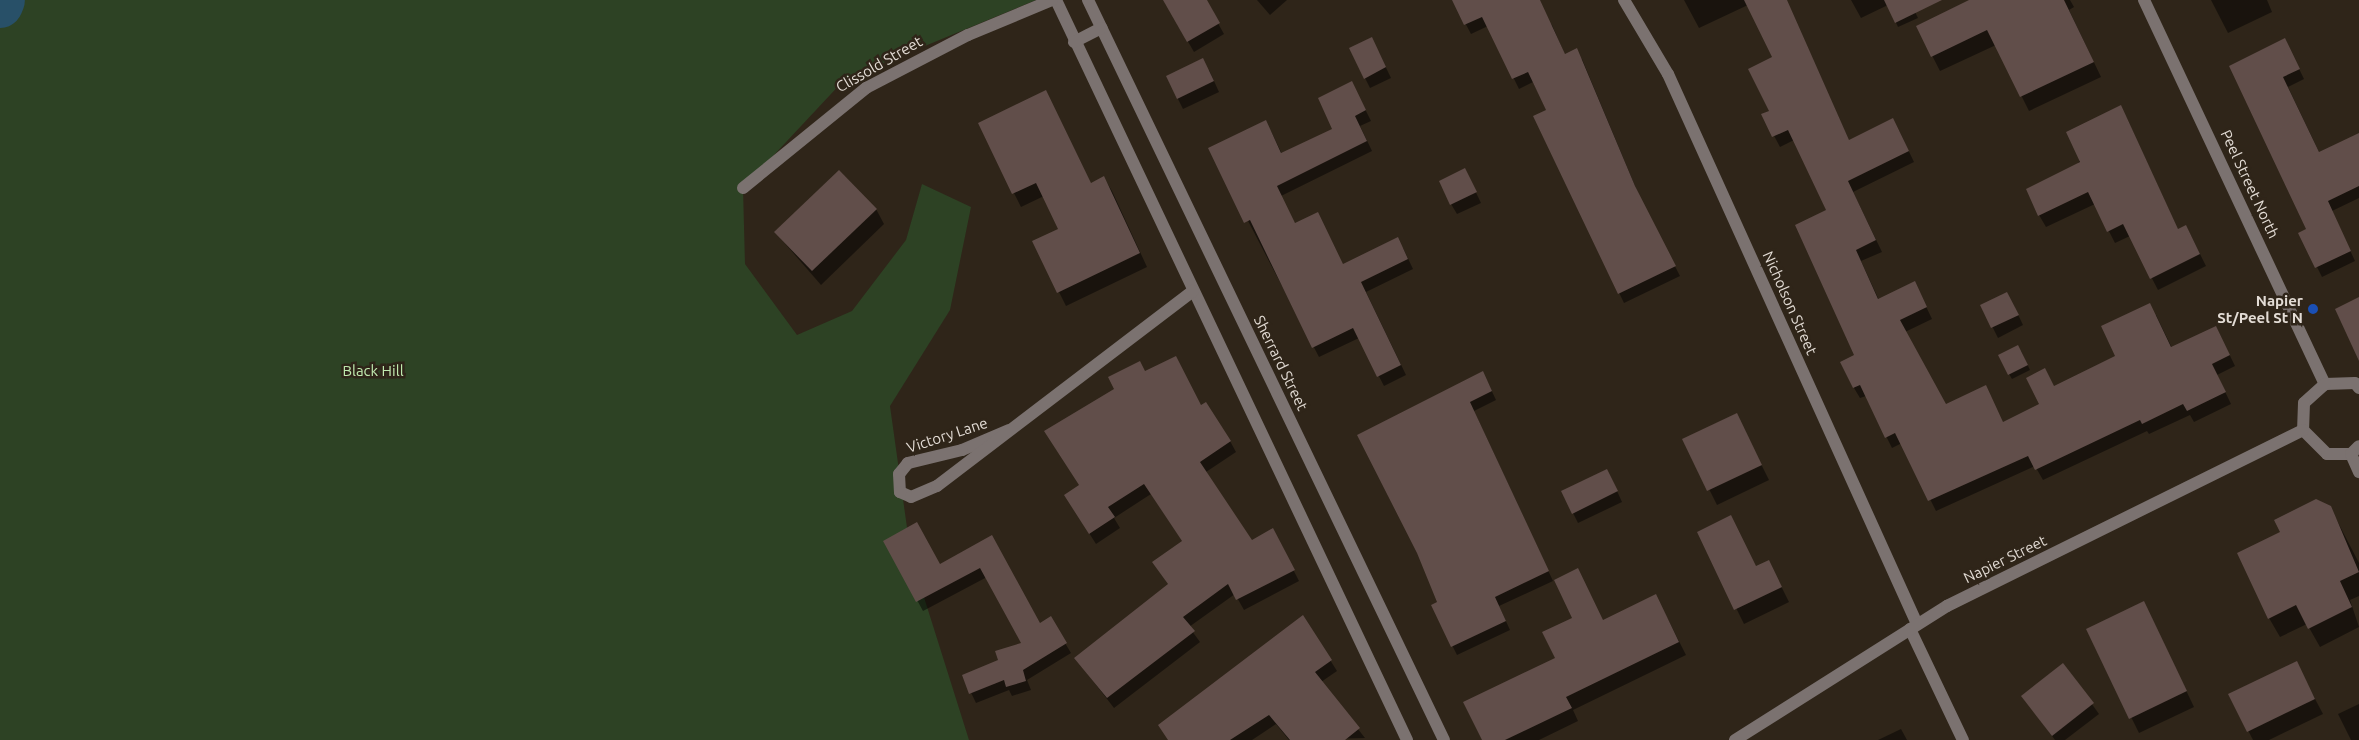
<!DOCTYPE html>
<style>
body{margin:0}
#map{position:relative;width:2359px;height:740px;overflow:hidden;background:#2f2519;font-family:Ubuntu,sans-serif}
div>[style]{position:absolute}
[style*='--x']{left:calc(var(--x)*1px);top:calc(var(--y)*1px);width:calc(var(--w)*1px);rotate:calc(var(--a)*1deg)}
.green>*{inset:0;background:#2d4224}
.shadow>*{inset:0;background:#0007}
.river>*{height:46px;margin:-23px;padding:0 23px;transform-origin:23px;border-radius:23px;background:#285068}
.building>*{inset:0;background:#614e4a}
.minor>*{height:12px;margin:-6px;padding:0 6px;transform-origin:6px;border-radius:6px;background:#7b7270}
.dots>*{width:14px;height:14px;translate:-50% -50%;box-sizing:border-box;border:2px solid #2f2519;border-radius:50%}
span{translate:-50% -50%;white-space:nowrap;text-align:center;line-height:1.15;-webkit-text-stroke:5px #2f2519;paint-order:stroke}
.street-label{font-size:15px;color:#e3dcd5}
.poi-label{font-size:15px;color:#e3dcd5;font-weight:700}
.right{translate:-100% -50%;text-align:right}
.park-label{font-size:15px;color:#c0eaaf}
</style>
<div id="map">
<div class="green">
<div style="clip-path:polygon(0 0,1036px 0,845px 79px,743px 188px,745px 264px,797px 335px,852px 311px,906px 240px,922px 184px,971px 207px,950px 310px,890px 406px,911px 556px,969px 740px,0 740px)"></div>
</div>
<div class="shadow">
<div style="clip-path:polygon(1164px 0,1205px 0,1224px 34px,1194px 52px)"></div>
<div style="clip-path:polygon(1257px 0,1287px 0,1270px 15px)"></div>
<div style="clip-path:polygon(1453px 0,1524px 0,1552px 25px,1565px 55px,1582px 59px,1640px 198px,1680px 276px,1624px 303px,1534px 117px,1547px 111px,1533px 82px,1519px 89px,1488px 26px,1471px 34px)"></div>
<div style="clip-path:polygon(1684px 0,1786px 0,1849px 141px,1899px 131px,1914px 162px,1853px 192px,1882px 252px,1861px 261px,1879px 300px,1920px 294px,1932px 319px,1905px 332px,1946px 406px,2003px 423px,2041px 405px,2054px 387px,2117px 356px,2156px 315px,2172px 348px,2216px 327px,2235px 366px,2217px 375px,2231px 404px,2194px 422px,2190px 415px,2149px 434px,2147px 431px,2043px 480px,2035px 466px,1936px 511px,1902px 443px,1892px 448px,1866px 396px,1860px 398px,1854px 388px,1856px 356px,1827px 211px,1794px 140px,1780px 147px,1763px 115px,1770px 112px,1774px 58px,1748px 5px,1699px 28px)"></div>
<div style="clip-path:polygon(1851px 0,1909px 0,1918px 18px,1898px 27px,1888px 5px,1861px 18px)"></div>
<div style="clip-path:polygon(1971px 0,2070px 0,2074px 7px,2069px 10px,2101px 77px,2029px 111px,1996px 45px,1940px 71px,1917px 26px)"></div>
<div style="clip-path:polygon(2211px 0,2267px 0,2272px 12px,2228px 33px)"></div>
<div style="clip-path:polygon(1377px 49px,1391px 78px,1370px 88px,1365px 78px)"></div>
<div style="clip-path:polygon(2290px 50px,2304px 79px,2288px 87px,2320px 154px,2359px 134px,2359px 198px,2332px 211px,2355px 261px,2322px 277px,2300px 233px,2308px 230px,2231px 66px)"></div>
<div style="clip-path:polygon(1209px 70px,1219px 92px,1183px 109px,1167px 77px)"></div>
<div style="clip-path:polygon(1046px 92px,1091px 184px,1104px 178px,1112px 191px,1147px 267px,1066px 306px,1034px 242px,1060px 229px,1044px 196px,1021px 207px,979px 124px)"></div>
<div style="clip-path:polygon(1357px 93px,1371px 121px,1360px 126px,1372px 151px,1281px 196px,1295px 224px,1343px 265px,1403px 248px,1413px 269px,1366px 292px,1406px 375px,1384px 386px,1359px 338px,1319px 357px,1210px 148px,1271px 131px,1282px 154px,1334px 129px)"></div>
<div style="clip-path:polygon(2121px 106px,2178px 230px,2186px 226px,2206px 266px,2158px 290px,2130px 236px,2115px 243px,2095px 204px,2046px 227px,2039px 215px)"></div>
<div style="clip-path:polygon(1470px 180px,1481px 203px,1457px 214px,1451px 204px)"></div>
<div style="clip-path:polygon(876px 209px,884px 224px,821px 285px,775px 232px)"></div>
<div style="clip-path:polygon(2013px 304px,2023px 325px,1998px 338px,1982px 306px)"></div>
<div style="clip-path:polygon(2021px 351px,2030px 370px,2012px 379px,2009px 374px)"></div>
<div style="clip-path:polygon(1145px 373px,1201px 407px,1230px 441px,1236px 452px,1206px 472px,1251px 541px,1278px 540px,1299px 581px,1244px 610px,1235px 594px,1189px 627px,1200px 642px,1114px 708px,1076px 659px,1169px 585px,1154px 563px,1183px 542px,1151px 494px,1114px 518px,1120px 528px,1096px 544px,1072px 506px)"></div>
<div style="clip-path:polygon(1487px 381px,1496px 400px,1474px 411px,1553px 581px,1499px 606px,1510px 630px,1457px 655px,1432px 605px,1438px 602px,1418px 552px,1359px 435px)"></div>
<div style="clip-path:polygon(1736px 414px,1769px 480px,1717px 505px,1684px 439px)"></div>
<div style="clip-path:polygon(1612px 480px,1622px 502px,1578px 523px,1573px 513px)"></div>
<div style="clip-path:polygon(2330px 507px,2359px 563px,2359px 596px,2350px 600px,2359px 627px,2320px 647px,2307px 624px,2280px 637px,2269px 618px,2282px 533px)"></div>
<div style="clip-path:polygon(1699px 533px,1756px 568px,1769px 562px,1789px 602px,1744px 624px)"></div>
<div style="clip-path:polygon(991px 537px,1040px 624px,1050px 618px,1071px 653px,1027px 680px,1031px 690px,1012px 696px,1009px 690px,976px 703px,963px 676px,999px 661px,1023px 643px,987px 577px,923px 611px,885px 541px,940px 566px)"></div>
<div style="clip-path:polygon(1656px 596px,1686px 655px,1573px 710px,1578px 721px,1539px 740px,1483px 740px,1556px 658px,1603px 621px)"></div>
<div style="clip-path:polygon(1303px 617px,1337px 671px,1321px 682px,1365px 738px,1289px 740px,1276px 724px,1252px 740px,1169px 740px)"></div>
<div style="clip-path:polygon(2151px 617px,2194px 707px,2139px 733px,2088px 630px)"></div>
<div style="clip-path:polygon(2296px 663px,2323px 714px,2269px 740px,2253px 740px,2230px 695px)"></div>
<div style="clip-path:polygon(2063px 664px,2099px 714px,2065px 740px,2055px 740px,2023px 696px)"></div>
<div style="clip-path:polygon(2359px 704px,2359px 740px,2351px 740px,2338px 714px)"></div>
<div style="clip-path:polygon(1901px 729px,1907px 740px,1878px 740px)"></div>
</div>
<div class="river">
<div style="--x:0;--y:5;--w:5;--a:-68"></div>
</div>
<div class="building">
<div style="clip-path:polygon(1163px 0,1207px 0,1220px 23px,1187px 42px)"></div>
<div style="clip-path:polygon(1452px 0,1540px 0,1565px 54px,1577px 48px,1635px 186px,1676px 266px,1618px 294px,1533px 116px,1546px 110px,1528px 72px,1512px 79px,1482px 17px,1464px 25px)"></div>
<div style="clip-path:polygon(1744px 0,1787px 0,1849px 140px,1893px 118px,1909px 151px,1848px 181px,1876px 240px,1856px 250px,1878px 299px,1915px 281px,1927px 307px,1900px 320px,1946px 404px,1986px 385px,2003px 422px,2039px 404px,2026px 378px,2045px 368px,2054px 386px,2115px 356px,2101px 326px,2150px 303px,2171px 347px,2216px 326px,2230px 355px,2212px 364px,2226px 392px,2187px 411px,2183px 404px,2142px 424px,2140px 420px,2035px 470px,2028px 456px,1928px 501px,1895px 433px,1885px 438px,1860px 385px,1853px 388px,1840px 362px,1854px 355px,1795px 225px,1826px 210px,1788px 130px,1772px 137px,1761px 114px,1769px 111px,1748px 69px,1772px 57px)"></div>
<div style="clip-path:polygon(1884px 0,1942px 0,1895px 23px)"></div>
<div style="clip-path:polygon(1969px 0,2064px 0,2094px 62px,2020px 97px,1987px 30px,1931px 57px,1916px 26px)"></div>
<div style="clip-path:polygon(1372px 37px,1386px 67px,1364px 79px,1349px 48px)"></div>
<div style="clip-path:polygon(2285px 38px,2300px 69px,2283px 77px,2319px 152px,2359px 133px,2359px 186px,2328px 201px,2351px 251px,2315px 268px,2298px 233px,2306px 229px,2229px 66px)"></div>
<div style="clip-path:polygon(1203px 58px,1214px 81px,1177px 99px,1166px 76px)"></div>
<div style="clip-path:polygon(1352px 81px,1366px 110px,1355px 116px,1367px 141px,1277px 186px,1295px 223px,1318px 212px,1343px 264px,1398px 237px,1408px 259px,1361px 282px,1401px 365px,1377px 377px,1353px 328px,1312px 348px,1250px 220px,1244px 223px,1208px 148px,1266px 120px,1281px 153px,1332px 129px,1318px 98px)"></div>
<div style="clip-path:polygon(1046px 90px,1091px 183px,1104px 176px,1140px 253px,1057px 293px,1032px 241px,1058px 229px,1036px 183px,1012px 194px,978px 123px)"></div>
<div style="clip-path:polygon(2121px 105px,2178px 229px,2186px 225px,2200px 254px,2150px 279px,2123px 224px,2107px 232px,2088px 192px,2038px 216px,2026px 189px,2080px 162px,2066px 132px)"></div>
<div style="clip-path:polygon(1465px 168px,1477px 192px,1450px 205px,1439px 181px)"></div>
<div style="clip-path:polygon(839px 170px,877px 209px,812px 271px,774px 232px)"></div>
<div style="clip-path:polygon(2007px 292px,2019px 315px,1991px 328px,1980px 305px)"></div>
<div style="clip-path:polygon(2359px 297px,2359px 361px,2335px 309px)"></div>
<div style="clip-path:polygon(2018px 345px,2028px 365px,2008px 375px,1998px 355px)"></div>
<div style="clip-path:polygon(1176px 356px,1201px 405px,1206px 402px,1231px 441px,1200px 462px,1252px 540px,1273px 528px,1295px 570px,1236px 600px,1228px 584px,1183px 617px,1195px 631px,1107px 698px,1074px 658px,1168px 584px,1152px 562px,1182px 541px,1144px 484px,1108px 507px,1115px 517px,1089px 534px,1064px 495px,1079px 485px,1044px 431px,1114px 389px,1108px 377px,1140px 361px,1145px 371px)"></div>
<div style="clip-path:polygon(1483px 371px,1492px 391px,1470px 402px,1549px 571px,1495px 597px,1506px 621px,1451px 647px,1431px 605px,1437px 602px,1417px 553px,1357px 435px)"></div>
<div style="clip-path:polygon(1737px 413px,1762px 465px,1707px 491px,1682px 439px)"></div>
<div style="clip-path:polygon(1607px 469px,1618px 491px,1572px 514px,1561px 491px)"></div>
<div style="clip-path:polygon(2316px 499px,2331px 506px,2359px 572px,2340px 581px,2352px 607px,2308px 629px,2296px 605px,2268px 619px,2237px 553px,2280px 532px,2274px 520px)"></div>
<div style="clip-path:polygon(1731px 515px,1756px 566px,1769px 560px,1782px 587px,1734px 610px,1697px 532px)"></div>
<div style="clip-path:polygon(917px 522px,940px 564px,992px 535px,1040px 623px,1051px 616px,1067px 643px,1023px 670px,1026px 681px,1006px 687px,1004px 680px,969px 694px,962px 675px,998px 660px,995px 651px,1021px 643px,980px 568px,916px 602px,883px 541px)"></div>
<div style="clip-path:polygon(1578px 568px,1603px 620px,1656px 594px,1679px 642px,1566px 697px,1572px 708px,1505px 740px,1482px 740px,1463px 702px,1555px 658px,1542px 632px,1572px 618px,1554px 580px)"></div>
<div style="clip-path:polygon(2144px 601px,2187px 691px,2129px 719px,2086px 629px)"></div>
<div style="clip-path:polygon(1303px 615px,1332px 660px,1315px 672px,1360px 728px,1345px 740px,1290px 740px,1269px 715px,1230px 740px,1168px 740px,1158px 725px)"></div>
<div style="clip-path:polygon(2297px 661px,2315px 699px,2247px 732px,2228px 694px)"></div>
<div style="clip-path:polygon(2063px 663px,2094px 703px,2052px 736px,2021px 696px)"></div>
</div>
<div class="minor">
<div style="--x:1056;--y:0;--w:819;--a:64.62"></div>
<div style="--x:1088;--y:0;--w:821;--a:64.31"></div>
<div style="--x:1624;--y:0;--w:86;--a:59.3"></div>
<div style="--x:1668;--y:74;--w:604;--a:65.64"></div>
<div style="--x:2144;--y:0;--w:425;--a:64.8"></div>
<div style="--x:1074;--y:42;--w:31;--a:-27"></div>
<div style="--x:743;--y:188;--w:159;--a:-39.1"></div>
<div style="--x:866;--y:88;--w:115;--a:-27.5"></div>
<div style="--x:968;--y:35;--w:91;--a:-22.6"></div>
<div style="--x:2359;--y:388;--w:6;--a:-129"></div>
<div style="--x:2355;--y:383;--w:30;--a:178"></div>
<div style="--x:2325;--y:384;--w:28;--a:138"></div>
<div style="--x:2304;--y:403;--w:27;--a:92"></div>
<div style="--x:2303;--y:430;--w:34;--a:45"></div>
<div style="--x:2327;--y:454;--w:24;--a:0"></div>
<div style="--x:2351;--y:454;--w:11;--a:-45"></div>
<div style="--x:1009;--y:430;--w:51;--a:156.9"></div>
<div style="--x:962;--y:450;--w:56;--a:166.5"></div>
<div style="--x:908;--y:463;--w:14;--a:129"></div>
<div style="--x:899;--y:474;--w:18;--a:87"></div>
<div style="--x:900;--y:492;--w:12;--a:24"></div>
<div style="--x:911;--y:497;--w:28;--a:-23"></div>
<div style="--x:937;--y:486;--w:322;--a:-37.3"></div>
<div style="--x:2351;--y:454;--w:20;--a:66"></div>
<div style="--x:1910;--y:629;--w:123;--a:64.5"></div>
<div style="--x:1735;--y:740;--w:251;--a:-32.3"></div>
<div style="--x:1947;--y:606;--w:397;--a:-26.3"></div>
</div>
<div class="dots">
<div style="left:2313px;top:309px;background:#1a4fb4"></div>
</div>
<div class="street-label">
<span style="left:879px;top:64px;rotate:-30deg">Clissold Street</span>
<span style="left:2250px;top:184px;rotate:65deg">Peel Street North</span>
<span style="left:1790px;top:303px;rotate:66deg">Nicholson Street</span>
<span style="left:1281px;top:363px;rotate:64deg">Sherrard Street</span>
<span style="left:947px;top:435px;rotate:-18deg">Victory Lane</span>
<span style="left:2005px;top:559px;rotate:-26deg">Napier Street</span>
</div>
<div class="poi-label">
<span class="right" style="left:2303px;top:309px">Napier<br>St/Peel St N</span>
</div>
<div class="park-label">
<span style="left:373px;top:371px">Black Hill</span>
</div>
</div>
